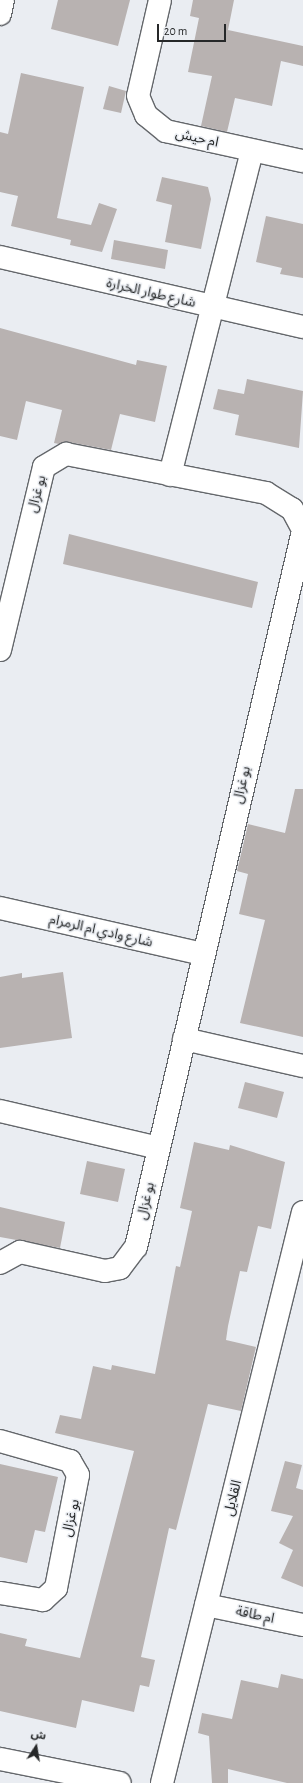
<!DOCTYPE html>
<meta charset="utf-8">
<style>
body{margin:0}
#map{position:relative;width:303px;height:1783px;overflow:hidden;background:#eaedf2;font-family:"Alegreya Sans","Noto Sans Arabic",sans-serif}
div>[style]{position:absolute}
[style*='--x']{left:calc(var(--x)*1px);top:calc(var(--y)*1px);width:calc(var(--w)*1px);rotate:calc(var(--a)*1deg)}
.building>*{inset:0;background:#b8b2b1}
.roads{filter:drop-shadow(1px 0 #64676b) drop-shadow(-1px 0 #64676b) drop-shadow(0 1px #64676b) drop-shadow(0 -1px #64676b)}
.minor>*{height:22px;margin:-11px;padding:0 11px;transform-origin:11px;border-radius:11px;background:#fff}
span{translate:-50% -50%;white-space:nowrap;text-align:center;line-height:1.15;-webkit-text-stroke:3px #eaedf2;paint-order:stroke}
.street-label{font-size:14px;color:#262829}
.north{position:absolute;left:16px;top:1727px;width:40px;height:40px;-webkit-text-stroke:3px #eaedf2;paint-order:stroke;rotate:12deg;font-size:11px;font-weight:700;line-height:16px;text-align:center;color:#262829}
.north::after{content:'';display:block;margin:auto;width:14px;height:18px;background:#262829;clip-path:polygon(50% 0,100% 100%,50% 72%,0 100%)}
.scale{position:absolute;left:157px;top:24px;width:69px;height:18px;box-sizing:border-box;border:2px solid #262829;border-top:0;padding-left:5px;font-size:12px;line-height:14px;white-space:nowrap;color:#262829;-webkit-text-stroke:3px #eaedf2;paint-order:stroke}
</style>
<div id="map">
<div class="building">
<div style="clip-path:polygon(58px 0,130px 0,118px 46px,51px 29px)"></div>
<div style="clip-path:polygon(193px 0,234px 0,228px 30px,303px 46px,303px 66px,281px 61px,272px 106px,235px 98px,227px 132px,201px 126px,212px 76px,188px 72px,199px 18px,190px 16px)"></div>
<div style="clip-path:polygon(21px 73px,84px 87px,57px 218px,91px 225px,99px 203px,117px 209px,102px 252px,70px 245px,71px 240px,11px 226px,18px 196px,0 192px,0 132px,8px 134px)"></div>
<div style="clip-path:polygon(109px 86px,126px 91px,121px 113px,103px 109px)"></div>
<div style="clip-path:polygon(162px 177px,208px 187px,211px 199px,201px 249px,165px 242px,172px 205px,156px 201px)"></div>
<div style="clip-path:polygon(266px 216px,303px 224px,303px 278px,280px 274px,282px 268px,256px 262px)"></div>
<div style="clip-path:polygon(114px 240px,168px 250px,165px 269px,111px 259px)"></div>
<div style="clip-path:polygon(0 328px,136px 365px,137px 360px,167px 366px,155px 422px,120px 414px,111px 450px,68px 442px,59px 444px,54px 443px,62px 410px,26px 401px,17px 440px,0 436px)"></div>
<div style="clip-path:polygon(247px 379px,303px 391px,299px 448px,235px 435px,239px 415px,213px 409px,218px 389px,244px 394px)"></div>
<div style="clip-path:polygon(69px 534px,258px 582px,252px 608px,63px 564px)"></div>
<div style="clip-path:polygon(295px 789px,303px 789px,303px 1037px,240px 1023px,265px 920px,239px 914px,248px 874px,237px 871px,248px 824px,285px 833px)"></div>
<div style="clip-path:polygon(63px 972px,72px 1038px,0 1048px,0 977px,22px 973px,22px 978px)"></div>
<div style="clip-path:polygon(245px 1082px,284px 1092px,277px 1118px,238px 1108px)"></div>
<div style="clip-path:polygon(194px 1142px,229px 1150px,230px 1145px,285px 1162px,271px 1229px,258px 1226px,247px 1272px,240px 1271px,228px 1326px,226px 1340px,256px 1347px,241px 1411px,208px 1404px,176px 1530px,169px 1528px,141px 1657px,155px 1660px,149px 1687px,140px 1685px,134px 1712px,82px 1700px,76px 1728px,0 1711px,0 1633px,27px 1639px,25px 1646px,80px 1658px,134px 1451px,55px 1433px,60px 1415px,81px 1419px,93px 1366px,111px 1370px,112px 1365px,155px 1374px,176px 1266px,180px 1267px,192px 1211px,180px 1208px)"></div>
<div style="clip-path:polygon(87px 1161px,125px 1169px,118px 1202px,80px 1194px)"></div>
<div style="clip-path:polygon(0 1207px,65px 1222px,60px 1248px,0 1237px)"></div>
<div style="clip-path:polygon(285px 1461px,302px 1465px,296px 1488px,303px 1490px,303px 1587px,281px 1578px,293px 1550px,279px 1543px,293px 1516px,271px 1511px)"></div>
<div style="clip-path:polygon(0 1464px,58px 1477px,45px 1532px,35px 1530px,27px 1563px,0 1557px)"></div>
<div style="clip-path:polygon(281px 1674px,303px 1679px,303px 1783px,287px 1783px,228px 1769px,228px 1783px,212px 1783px,209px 1736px,198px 1733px,202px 1713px,232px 1719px,241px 1680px,278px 1688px)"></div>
</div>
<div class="roads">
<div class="minor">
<div style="--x:160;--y:0;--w:98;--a:102.9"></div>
<div style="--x:138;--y:96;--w:21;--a:67"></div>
<div style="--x:146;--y:115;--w:26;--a:39"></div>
<div style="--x:166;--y:131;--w:140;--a:12.4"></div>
<div style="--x:0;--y:14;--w:14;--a:-78"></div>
<div style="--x:0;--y:257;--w:311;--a:13"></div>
<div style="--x:170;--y:475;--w:334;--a:-75.8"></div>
<div style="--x:0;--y:650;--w:188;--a:-76.5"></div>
<div style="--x:44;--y:467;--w:26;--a:-31"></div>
<div style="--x:66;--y:454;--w:204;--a:11"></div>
<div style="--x:266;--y:493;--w:31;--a:32"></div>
<div style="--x:292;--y:509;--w:24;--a:62"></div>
<div style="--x:0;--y:908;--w:207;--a:12.8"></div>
<div style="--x:184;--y:1039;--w:122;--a:12.8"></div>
<div style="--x:0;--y:1111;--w:163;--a:13.1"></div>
<div style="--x:0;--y:1263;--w:23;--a:-29"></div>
<div style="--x:20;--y:1252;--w:87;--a:12.6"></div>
<div style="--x:105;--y:1271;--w:15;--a:-11"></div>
<div style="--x:120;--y:1268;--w:26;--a:-53"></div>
<div style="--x:136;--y:1247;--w:735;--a:-76.87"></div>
<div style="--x:0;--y:1441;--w:73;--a:15.9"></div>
<div style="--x:70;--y:1461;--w:16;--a:60"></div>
<div style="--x:78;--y:1475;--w:115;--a:101"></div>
<div style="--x:56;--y:1588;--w:18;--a:137"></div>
<div style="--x:43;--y:1600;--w:44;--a:-170.8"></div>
<div style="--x:206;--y:1605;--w:99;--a:11.7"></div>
<div style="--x:0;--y:1759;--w:122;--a:11.3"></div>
<div style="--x:162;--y:1783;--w:588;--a:-76.13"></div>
</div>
</div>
<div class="street-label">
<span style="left:197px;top:138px;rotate:13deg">ام حيش</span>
<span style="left:151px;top:293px;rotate:13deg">شارع طوار الخرارة</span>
<span style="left:37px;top:494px;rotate:-75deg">بو غزال</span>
<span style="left:242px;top:785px;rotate:-77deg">بو غزال</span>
<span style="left:101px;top:931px;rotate:13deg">شارع وادي ام الرمرام</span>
<span style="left:146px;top:1201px;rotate:-77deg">بو غزال</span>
<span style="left:233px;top:1498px;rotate:-76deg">القلايل</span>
<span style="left:71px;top:1518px;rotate:-77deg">بو غزال</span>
<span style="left:255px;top:1615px;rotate:12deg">ام طاقة</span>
</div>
<div class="north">ش</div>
<div class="scale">20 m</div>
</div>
